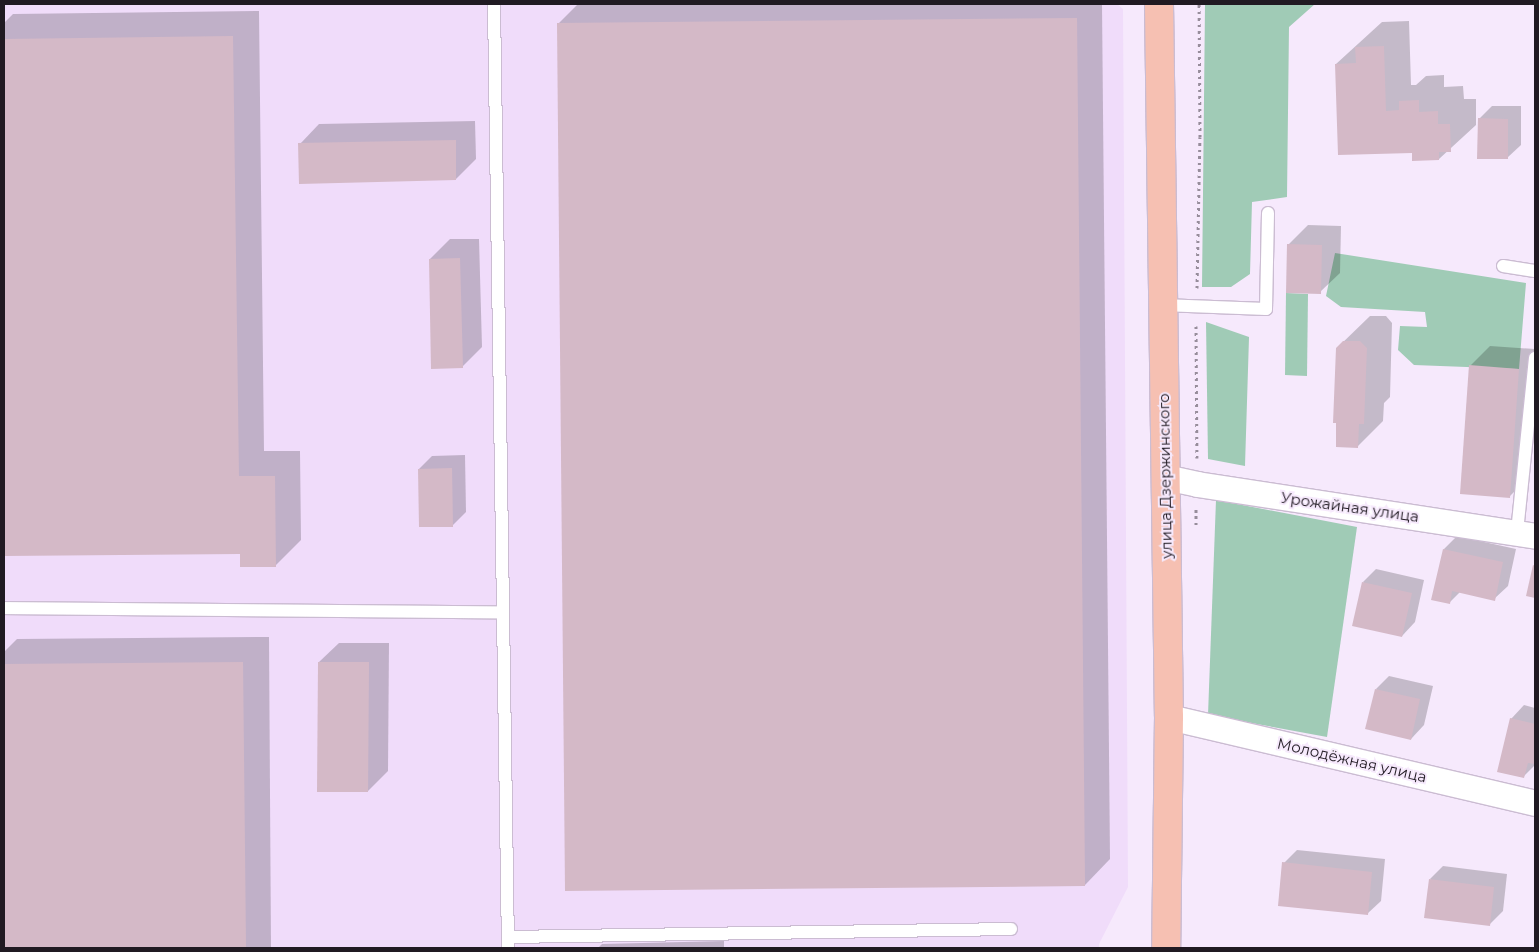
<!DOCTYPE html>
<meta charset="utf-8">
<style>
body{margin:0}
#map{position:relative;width:1539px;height:952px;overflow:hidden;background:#f6e9fc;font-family:Montserrat,sans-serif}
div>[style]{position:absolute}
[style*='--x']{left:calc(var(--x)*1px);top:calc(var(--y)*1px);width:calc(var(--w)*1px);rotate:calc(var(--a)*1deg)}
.built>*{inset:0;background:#f0dcfa}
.green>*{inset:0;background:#a0cbb6}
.shadow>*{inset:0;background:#0003}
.building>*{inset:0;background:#d4b9c7}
.path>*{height:3px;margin-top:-1.5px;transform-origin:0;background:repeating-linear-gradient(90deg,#978d9b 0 2.5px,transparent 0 6.5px)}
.roads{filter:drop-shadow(1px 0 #cbbcd2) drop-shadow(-1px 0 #cbbcd2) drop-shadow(0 1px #cbbcd2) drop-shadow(0 -1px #cbbcd2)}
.service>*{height:12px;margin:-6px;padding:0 6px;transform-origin:6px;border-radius:6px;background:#fff}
.minor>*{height:25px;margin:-12.5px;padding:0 12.5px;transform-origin:12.5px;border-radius:12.5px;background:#fff}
.trunk>*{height:28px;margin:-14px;padding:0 14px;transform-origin:14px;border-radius:14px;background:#f6c0b2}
span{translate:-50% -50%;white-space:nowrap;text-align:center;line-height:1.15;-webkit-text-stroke:4px #f6e9fc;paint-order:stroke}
.street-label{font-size:15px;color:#201a22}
.frame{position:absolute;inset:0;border:5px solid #201a22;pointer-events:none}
</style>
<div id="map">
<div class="built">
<div style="clip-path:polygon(4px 4px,1117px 4px,1123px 9px,1128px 887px,1099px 944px,1099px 948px,4px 948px)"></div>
</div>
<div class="green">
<div style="clip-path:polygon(1205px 4px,1315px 4px,1289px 27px,1287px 197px,1252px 202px,1250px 274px,1231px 287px,1202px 287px)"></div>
<div style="clip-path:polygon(1335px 253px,1526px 283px,1519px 369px,1414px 365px,1398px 350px,1400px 326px,1427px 327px,1425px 312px,1341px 307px,1326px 296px)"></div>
<div style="clip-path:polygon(1286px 293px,1308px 294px,1307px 376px,1285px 375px)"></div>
<div style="clip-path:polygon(1206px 322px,1249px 337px,1245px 466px,1208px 459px)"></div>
<div style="clip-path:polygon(1216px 500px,1357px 527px,1327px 737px,1208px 715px)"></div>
</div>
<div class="shadow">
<div style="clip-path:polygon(578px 4px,1102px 4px,1110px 859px,1085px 885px,558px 24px)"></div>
<div style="clip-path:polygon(259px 11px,264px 451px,300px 451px,301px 540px,276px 565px,241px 552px,4px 555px,4px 23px,13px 14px)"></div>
<div style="clip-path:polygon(1409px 21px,1411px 85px,1416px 85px,1426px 76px,1444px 75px,1444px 87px,1463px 86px,1464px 99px,1476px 99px,1476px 125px,1439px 159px,1413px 152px,1336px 64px,1382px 22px)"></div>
<div style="clip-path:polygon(1492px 106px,1521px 106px,1521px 145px,1507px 158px,1479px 119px)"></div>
<div style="clip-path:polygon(475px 121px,476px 159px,456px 179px,300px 144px,319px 124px)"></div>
<div style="clip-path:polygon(1308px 225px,1341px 226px,1340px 273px,1320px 292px,1288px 245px)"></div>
<div style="clip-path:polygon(450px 239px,479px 239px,482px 347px,462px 367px,430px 259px)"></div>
<div style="clip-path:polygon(1370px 316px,1386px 316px,1392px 323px,1390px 397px,1384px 403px,1383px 421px,1357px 447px,1337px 348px)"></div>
<div style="clip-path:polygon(1490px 346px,1535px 349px,1535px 391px,1529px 477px,1509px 497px,1470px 366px)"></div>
<div style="clip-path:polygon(465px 455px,466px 512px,452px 526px,419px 469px,432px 456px)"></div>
<div style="clip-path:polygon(1457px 536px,1516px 549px,1508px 586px,1494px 599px,1460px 592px,1449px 603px,1444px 549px)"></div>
<div style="clip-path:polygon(1376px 569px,1424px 580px,1415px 622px,1402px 636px,1363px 582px)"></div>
<div style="clip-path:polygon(269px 637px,271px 948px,4px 948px,4px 652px,17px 639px)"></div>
<div style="clip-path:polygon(339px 643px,389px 643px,388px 771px,368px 791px,319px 662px)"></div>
<div style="clip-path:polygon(1389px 676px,1433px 686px,1424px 725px,1411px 739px,1376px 689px)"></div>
<div style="clip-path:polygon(1524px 705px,1535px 708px,1535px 765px,1524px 776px,1511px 719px)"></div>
<div style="clip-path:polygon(1297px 850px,1385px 859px,1381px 901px,1367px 914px,1284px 863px)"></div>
<div style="clip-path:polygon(1443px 866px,1507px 874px,1503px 911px,1489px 925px,1430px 879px)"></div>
<div style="clip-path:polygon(724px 941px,724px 948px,598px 948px,602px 944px)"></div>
</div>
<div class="building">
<div style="clip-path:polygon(1077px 18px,1085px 886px,565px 891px,557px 23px)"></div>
<div style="clip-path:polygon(233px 36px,239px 476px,275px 476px,276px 567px,240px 567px,240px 554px,4px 556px,4px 39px)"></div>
<div style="clip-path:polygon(1384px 46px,1386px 111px,1399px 110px,1399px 101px,1419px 100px,1419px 112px,1438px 111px,1438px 124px,1450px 124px,1451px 152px,1439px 152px,1439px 160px,1412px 161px,1412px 153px,1338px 155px,1335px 64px,1356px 63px,1355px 47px)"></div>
<div style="clip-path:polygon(1478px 118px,1508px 119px,1508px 159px,1477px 159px)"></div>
<div style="clip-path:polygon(456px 140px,456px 180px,299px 184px,298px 143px)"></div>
<div style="clip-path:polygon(1287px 244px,1322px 245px,1321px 294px,1286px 293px)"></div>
<div style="clip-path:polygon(460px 258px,463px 368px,431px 369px,429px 259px)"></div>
<div style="clip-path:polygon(1343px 341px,1360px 341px,1367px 348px,1364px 424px,1359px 424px,1358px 448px,1336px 447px,1336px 423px,1333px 423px,1336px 348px)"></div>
<div style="clip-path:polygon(1469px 365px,1519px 369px,1510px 498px,1460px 494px)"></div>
<div style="clip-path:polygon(452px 468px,453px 527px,419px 527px,418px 469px)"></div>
<div style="clip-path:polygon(1443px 549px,1503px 562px,1495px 601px,1452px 591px,1450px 604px,1431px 600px)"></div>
<div style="clip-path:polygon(1533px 565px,1535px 566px,1535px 598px,1526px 596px)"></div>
<div style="clip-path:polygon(1362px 582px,1412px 593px,1402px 637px,1352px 626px)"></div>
<div style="clip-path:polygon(243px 662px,246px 948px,4px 948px,4px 664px)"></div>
<div style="clip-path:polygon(318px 662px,369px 662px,368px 792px,317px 792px)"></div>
<div style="clip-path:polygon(1375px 689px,1420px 699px,1411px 740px,1365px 729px)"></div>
<div style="clip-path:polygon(1510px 718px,1535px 724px,1535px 764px,1528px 763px,1524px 778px,1497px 772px)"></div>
<div style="clip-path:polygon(1282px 862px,1372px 872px,1368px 915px,1278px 906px)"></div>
<div style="clip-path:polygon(1429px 879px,1494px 887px,1490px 926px,1424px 918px)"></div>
</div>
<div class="path">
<div style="--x:1197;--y:288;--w:151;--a:-88.9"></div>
<div style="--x:1200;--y:137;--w:133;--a:-90.4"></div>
<div style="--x:1196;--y:326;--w:132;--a:89.6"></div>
<div style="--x:1196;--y:525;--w:16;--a:-90"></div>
</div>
<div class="roads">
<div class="service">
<div style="--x:494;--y:4;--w:944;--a:89.15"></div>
<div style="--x:1503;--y:266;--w:32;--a:9"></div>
<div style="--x:1162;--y:305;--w:104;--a:2.2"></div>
<div style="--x:1266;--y:309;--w:96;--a:-88.8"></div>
<div style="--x:1517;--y:532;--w:175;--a:-84.1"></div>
<div style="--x:4;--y:608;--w:499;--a:0.5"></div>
<div style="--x:508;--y:937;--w:503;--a:-0.91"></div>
</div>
<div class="minor">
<div style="--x:1165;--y:477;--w:33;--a:12"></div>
<div style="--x:1197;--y:484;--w:342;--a:8.7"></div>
<div style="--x:1169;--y:717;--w:376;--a:13.2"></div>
</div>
<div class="trunk">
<div style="--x:1159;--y:4;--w:713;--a:89.2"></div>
<div style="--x:1169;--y:717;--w:231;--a:90.7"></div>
</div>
</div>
<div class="street-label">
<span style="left:1165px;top:476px;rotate:-91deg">улица Дзержинского</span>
<span style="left:1350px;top:507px;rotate:8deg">Урожайная улица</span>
<span style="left:1352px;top:760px;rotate:13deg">Молодёжная улица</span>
</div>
<div class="frame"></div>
</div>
